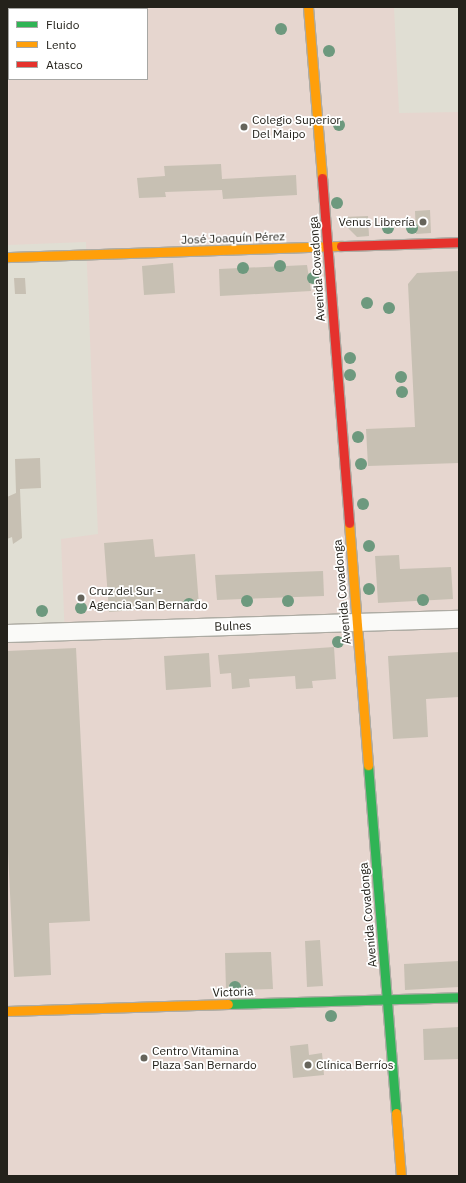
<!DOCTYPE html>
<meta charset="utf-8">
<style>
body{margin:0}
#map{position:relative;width:466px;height:1183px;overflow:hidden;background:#e0ded3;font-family:"IBM Plex Sans",sans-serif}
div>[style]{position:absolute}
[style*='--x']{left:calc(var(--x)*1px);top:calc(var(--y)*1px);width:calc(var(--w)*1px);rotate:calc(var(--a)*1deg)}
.commercial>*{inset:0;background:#e6d6cf}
.building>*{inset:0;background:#c7c0b3}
.roads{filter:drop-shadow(1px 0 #adaba3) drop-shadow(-1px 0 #adaba3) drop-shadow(0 1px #adaba3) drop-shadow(0 -1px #adaba3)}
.street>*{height:17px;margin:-8.5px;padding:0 8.5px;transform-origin:8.5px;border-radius:8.5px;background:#fafaf8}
.fast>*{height:9px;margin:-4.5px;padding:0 4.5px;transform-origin:4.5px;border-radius:4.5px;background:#30b455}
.slow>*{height:9px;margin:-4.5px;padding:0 4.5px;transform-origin:4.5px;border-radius:4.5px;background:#ff9f0a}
.jam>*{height:9px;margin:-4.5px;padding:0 4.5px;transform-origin:4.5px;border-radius:4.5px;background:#e5322d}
.trees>*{width:12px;height:12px;margin:-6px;border-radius:50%;background:#6d997e}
.dots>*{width:11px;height:11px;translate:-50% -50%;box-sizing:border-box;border:2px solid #fff;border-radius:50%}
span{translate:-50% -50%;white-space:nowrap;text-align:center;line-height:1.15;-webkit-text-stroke:3.5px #fff;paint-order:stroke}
.poi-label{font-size:12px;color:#24221b}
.left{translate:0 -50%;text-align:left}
.right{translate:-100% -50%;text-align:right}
.street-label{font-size:12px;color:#24221b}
.frame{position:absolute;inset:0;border:8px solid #24221b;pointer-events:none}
.legend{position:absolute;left:8px;top:8px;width:140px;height:72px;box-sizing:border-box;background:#fff;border:1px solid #a7a7a4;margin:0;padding:5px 7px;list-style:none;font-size:12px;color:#24221b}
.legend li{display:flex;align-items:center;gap:8px;height:20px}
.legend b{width:20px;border:1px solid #a7a7a4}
</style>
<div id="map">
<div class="commercial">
<div style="clip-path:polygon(evenodd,7px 7px,394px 7px,399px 113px,459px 112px,459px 1176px,7px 1176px,7px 642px,65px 640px,61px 539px,98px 534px,86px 242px,7px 245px,7px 7px,9px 9px,147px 9px,147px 79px,9px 79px,9px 9px)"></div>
</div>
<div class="building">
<div style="clip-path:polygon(221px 164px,222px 179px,296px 175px,297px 195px,223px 199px,222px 190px,165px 192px,166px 197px,139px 198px,137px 178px,165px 176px,164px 166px)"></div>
<div style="clip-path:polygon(430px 210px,431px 233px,416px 234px,415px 211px)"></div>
<div style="clip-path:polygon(368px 216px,369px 236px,357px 237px,345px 225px,344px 217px)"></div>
<div style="clip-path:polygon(173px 263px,175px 293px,144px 295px,142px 266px)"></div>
<div style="clip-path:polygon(307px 265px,311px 291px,220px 296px,219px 269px)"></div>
<div style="clip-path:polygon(459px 271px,459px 463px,368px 466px,366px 429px,415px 427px,408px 284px,417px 273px)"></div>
<div style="clip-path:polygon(14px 278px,25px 278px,26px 294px,15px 294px)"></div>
<div style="clip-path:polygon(40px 458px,41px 488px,20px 489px,22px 538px,13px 544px,12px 537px,7px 539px,7px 497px,16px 493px,15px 459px)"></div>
<div style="clip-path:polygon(153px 539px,155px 557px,195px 554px,199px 605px,109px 612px,104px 543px)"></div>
<div style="clip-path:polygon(399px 555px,400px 569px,451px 567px,453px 599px,378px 603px,375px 556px)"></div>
<div style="clip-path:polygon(323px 571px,324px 596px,217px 600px,215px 575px)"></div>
<div style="clip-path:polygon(334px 647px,336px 679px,312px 681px,313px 688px,296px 689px,295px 676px,249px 679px,250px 687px,232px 689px,231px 673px,220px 674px,218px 655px)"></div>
<div style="clip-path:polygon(76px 648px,90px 921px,49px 923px,51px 975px,14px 977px,7px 831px,7px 651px)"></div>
<div style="clip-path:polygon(459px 652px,459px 697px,426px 699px,428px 737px,393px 739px,388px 656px)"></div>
<div style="clip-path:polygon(209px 653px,211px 687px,166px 690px,164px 656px)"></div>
<div style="clip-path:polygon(320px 940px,323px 986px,307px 987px,305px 941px)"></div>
<div style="clip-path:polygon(271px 952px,273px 989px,226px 990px,225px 953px)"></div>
<div style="clip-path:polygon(459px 961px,459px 987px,405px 990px,404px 964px)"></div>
<div style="clip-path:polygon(459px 1027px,459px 1059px,424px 1060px,423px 1029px)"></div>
<div style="clip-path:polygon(308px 1044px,309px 1055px,322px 1053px,324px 1075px,293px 1078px,290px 1046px)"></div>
</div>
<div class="roads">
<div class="street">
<div style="--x:7;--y:633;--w:452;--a:-1.8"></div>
</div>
<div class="fast">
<div style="--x:368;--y:765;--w:349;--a:85.4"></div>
<div style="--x:228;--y:1004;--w:231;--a:-1.7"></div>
</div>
<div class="slow">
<div style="--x:308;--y:7;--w:172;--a:85.3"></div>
<div style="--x:7;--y:257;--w:334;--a:-1.9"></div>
<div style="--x:349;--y:523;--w:243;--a:85.5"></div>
<div style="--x:7;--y:1011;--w:221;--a:-1.8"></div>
<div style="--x:396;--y:1113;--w:63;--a:85.5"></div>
</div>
<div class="jam">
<div style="--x:322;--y:178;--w:346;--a:85.5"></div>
<div style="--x:341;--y:246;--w:118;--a:-1.9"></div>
</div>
</div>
<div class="trees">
<div style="left:281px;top:29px"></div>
<div style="left:329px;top:51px"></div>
<div style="left:339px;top:125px"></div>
<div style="left:337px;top:203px"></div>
<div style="left:388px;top:228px"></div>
<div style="left:412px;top:228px"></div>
<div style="left:280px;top:266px"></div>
<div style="left:243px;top:268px"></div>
<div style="left:313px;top:278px"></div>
<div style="left:367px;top:303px"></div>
<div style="left:389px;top:308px"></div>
<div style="left:350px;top:358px"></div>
<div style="left:350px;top:375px"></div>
<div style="left:401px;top:377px"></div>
<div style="left:402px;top:392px"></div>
<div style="left:358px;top:437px"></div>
<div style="left:361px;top:464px"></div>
<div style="left:363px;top:504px"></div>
<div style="left:369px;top:546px"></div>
<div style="left:369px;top:589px"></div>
<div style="left:423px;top:600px"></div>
<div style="left:247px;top:601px"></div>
<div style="left:288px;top:601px"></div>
<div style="left:189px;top:604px"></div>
<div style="left:81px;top:608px"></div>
<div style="left:42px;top:611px"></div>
<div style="left:338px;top:642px"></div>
<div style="left:235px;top:987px"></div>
<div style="left:331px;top:1016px"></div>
</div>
<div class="dots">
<div style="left:244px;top:127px;background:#66645b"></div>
<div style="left:423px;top:222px;background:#66645b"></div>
<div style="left:81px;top:598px;background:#66645b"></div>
<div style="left:144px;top:1058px;background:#66645b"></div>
<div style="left:308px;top:1065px;background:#66645b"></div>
</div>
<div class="poi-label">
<span class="left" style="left:252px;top:127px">Colegio Superior<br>Del Maipo</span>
<span class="right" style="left:415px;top:222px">Venus Librería</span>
<span class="left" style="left:89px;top:598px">Cruz del Sur -<br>Agencia San Bernardo</span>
<span class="left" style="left:152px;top:1058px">Centro Vitamina<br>Plaza San Bernardo</span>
<span class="left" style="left:316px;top:1065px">Clínica Berríos</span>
</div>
<div class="street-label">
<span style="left:233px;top:238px;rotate:-2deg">José Joaquín Pérez</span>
<span style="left:317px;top:269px;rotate:-94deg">Avenida Covadonga</span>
<span style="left:342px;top:592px;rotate:-95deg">Avenida Covadonga</span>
<span style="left:233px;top:626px;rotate:-2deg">Bulnes</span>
<span style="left:368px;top:915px;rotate:-95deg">Avenida Covadonga</span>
<span style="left:233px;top:992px;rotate:-2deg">Victoria</span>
</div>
<div class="frame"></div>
<ul class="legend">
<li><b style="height:5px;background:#30b455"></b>Fluido</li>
<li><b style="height:5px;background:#ff9f0a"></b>Lento</li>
<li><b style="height:5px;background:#e5322d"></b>Atasco</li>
</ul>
</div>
